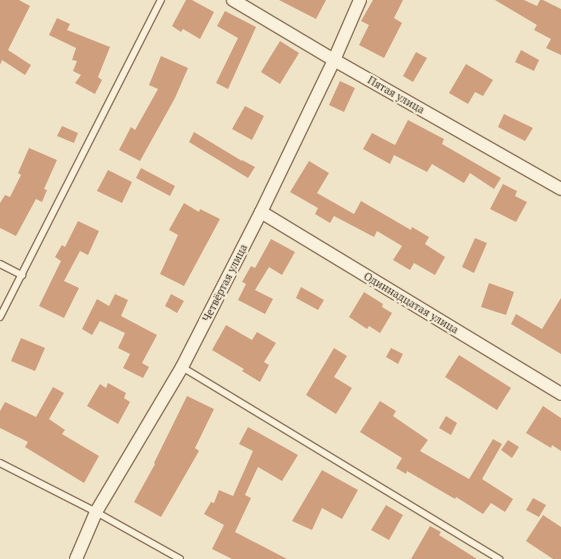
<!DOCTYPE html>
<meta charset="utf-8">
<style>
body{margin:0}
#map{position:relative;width:561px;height:559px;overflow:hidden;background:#f0e4c8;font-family:"PT Serif",serif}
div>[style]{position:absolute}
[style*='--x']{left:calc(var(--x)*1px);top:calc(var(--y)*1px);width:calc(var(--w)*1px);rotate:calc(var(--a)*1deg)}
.building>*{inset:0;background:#cf9f7d}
.roads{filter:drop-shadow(1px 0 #8d765c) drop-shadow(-1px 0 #8d765c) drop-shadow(0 1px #8d765c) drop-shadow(0 -1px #8d765c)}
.lane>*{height:6px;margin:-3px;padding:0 3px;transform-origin:3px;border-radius:3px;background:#faf1dc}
.street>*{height:12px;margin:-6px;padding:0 6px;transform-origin:6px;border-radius:6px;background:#faf1dc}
span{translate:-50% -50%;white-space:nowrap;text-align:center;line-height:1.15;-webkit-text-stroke:4px #f7eed8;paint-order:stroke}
.street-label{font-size:11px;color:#3d2e20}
</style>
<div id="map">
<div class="building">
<div style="clip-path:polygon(0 0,19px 0,30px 6px,8px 50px,31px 65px,25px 75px,2px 60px,0 65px)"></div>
<div style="clip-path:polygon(186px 0,192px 0,214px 12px,200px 39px,183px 29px,181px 32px,172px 26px)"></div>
<div style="clip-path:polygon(279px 0,326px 0,316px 19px)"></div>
<div style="clip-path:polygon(373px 0,403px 0,394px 18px,402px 23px,384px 58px,359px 45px,369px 25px,361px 21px)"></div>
<div style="clip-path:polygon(495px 0,524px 0,537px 6px,540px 0,543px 0,561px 9px,561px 55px,546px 48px,551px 39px,534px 30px,537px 25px)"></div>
<div style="clip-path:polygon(225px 11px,256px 27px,228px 89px,216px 83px,238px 38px,217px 26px)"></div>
<div style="clip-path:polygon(57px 18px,70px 24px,67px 30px,110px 47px,98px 77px,102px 80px,95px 94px,75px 83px,81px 75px,73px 71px,77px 61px,72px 60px,76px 48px,49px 35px)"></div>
<div style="clip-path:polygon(280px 41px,299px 53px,280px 84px,261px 72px)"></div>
<div style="clip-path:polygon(521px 50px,539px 60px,534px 71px,515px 62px)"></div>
<div style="clip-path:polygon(416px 52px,427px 58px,413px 82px,403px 76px)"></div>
<div style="clip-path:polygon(161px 56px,188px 68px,175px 98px,140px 161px,119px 150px,131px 127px,135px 130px,158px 89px,149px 85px)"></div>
<div style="clip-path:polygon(466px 64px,493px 80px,483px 96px,475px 92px,468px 104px,449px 93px)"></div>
<div style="clip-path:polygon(340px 81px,355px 88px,344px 112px,329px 105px)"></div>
<div style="clip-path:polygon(245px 106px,264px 116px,252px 140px,232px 129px)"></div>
<div style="clip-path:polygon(504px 114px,533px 128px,525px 141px,498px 127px)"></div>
<div style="clip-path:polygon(408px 120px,444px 139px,442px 144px,501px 178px,494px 189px,470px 173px,464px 183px,432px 164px,427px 172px,394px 155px,390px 164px,363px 149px,372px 133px,395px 145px)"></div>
<div style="clip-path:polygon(62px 126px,78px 133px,74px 143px,57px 136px)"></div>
<div style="clip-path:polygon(194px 132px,242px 161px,242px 160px,255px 167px,248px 178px,189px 142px)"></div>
<div style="clip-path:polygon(29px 148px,57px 160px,44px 189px,47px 190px,42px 202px,36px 199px,16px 236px,0 228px,0 203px,5px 195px,10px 197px,21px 175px,18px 173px)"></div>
<div style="clip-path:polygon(309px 161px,329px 173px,317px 193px,354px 214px,361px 201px,411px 230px,412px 227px,429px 237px,425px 244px,445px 257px,435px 275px,414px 263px,410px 270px,393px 260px,402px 246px,377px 231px,374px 237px,334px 216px,330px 223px,315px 214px,318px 208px,290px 192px)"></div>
<div style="clip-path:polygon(141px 168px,175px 186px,170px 196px,136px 178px)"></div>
<div style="clip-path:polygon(108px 170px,132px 182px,122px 203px,97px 191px)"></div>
<div style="clip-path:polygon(503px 184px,517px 191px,515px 196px,527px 202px,516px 222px,490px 209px)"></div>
<div style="clip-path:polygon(184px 203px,199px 212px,200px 209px,220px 219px,184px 286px,160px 274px,178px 235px,169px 230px)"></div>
<div style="clip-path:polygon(78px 221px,99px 231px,88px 255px,80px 251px,64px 281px,79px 288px,64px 318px,39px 306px,61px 261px,55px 257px,62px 245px,65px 247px)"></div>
<div style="clip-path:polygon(475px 238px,487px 243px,474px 273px,462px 267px)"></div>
<div style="clip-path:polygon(271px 239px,295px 252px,282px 275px,269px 267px,255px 290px,273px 299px,265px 314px,238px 300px,246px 284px,242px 282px,251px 266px,255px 268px)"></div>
<div style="clip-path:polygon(489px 283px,514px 292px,506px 315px,481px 307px)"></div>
<div style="clip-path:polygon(301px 287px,324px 300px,318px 310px,296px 298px)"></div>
<div style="clip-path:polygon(364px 292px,383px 304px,382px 307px,392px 313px,380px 333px,369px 326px,367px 329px,349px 317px)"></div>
<div style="clip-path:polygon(115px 294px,128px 300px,121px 316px,157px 335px,142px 363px,149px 367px,143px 378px,123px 368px,130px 354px,118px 348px,125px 333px,100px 321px,92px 335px,82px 329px,97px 299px,109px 306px)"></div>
<div style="clip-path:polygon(171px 294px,184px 301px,177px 313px,165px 306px)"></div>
<div style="clip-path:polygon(561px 298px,561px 354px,511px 324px,516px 314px,542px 329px)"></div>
<div style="clip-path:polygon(226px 325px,252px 340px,257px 332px,276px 343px,264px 362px,269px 365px,260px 382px,242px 371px,244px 369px,212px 350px)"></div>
<div style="clip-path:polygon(21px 338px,45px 348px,35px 371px,11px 361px)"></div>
<div style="clip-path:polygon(334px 348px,347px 356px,334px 377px,352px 388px,336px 414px,306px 395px)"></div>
<div style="clip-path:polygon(391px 348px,403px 354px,398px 364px,386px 357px)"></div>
<div style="clip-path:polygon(459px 355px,511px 388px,497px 410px,445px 377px)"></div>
<div style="clip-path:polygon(108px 383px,126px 393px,124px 398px,130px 402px,118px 424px,87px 406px,100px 384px,106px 388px)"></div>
<div style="clip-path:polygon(53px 387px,64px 393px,49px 419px,65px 430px,62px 434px,99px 456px,84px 483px,25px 447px,28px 442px,0 428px,0 411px,5px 402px,36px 417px)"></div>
<div style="clip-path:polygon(187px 396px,214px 409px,195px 448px,199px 451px,161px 517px,134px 502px,155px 464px,154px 463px)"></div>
<div style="clip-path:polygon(380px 401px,396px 411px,393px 416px,428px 440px,420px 451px,469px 479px,493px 439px,502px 444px,482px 479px,513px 499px,505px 512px,491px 503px,483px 514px,456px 497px,455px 499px,407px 471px,406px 474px,396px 468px,402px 458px,360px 432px)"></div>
<div style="clip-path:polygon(543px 406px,561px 418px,561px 451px,552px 445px,551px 448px,526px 433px)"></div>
<div style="clip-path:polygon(446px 416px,457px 423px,451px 435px,439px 428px)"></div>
<div style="clip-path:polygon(248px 427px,298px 455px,282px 481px,258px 467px,245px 495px,251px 498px,235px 532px,287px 559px,232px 559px,212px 549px,224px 525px,204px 514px,211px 502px,214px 503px,219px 490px,233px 496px,253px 451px,239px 444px)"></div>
<div style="clip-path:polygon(508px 440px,519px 447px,512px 458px,501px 450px)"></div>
<div style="clip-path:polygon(322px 470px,358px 490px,342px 519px,322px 508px,312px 530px,292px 521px)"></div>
<div style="clip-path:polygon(533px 498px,546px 505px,539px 517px,526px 510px)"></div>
<div style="clip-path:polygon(386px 505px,403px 515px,389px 540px,371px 530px)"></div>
<div style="clip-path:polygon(543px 515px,561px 527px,561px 559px,553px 559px,526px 541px)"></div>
<div style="clip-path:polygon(430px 526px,441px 532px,439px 535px,477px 559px,411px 559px)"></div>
</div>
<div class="roads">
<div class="lane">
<div style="--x:0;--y:264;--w:25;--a:27"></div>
<div style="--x:0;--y:317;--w:356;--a:-63.1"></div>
<div style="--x:182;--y:367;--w:371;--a:31.2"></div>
<div style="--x:0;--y:463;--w:108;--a:27"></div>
<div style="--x:96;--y:512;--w:96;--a:29.2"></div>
</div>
<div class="street">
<div style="--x:233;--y:0;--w:117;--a:30.7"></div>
<div style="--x:334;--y:60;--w:261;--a:29.6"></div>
<div style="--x:261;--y:212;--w:351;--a:31.2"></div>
<div style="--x:76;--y:559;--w:51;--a:-66.9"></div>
<div style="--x:96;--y:512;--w:169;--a:-59.3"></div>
<div style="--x:182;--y:367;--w:174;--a:-63"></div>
<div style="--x:261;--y:212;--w:169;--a:-64.3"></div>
<div style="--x:334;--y:60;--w:65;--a:-66.6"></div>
</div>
</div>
<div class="street-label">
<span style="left:396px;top:95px;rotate:30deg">Пятая улица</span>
<span style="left:225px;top:283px;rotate:-63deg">Четвёртая улица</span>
<span style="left:411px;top:303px;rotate:31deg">Одиннадцатая улица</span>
</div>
</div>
